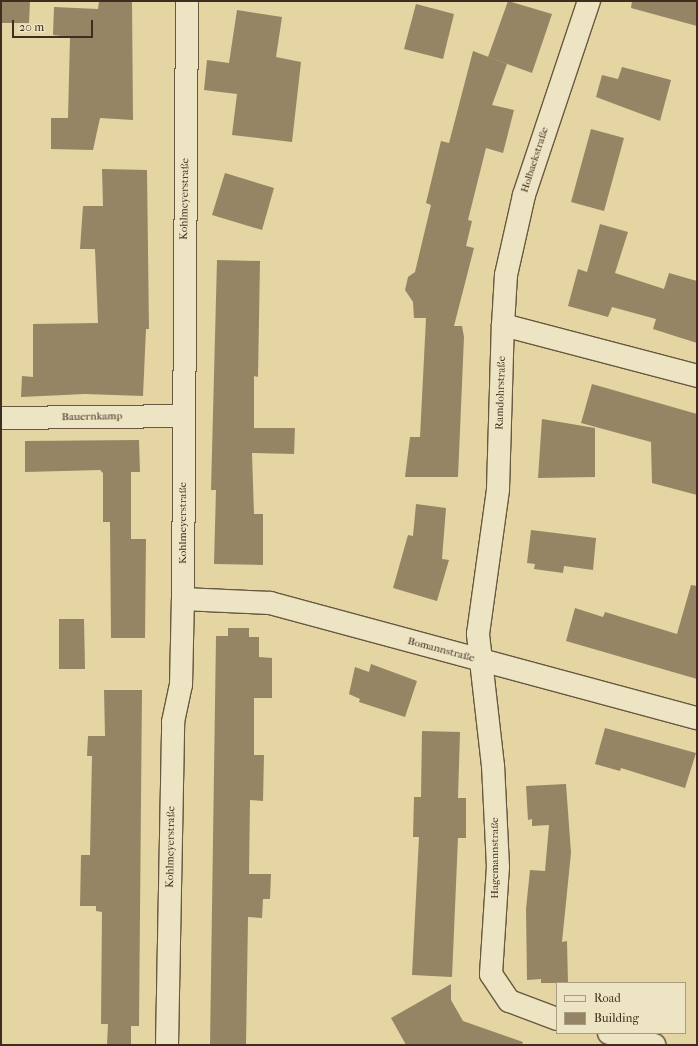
<!DOCTYPE html>
<meta charset="utf-8">
<style>
body{margin:0}
#map{position:relative;width:698px;height:1046px;overflow:hidden;background:#e4d5a3;font-family:"IM FELL French Canon",serif}
div>[style]{position:absolute}
[style*='--x']{left:calc(var(--x)*1px);top:calc(var(--y)*1px);width:calc(var(--w)*1px);rotate:calc(var(--a)*1deg)}
.building>*{inset:0;background:#958564}
.roads{filter:drop-shadow(1px 0 #685841) drop-shadow(-1px 0 #685841) drop-shadow(0 1px #685841) drop-shadow(0 -1px #685841)}
.minor>*{height:22px;margin:-11px;padding:0 11px;transform-origin:11px;border-radius:11px;background:#ede4c3}
span{translate:-50% -50%;white-space:nowrap;text-align:center;line-height:1.15;-webkit-text-stroke:4px #ede4c3;paint-order:stroke}
.street-label{font-size:11px;color:#3f2e20}
.frame{position:absolute;inset:0;border:2px solid #3f2e20;pointer-events:none}
.legend{position:absolute;left:556px;top:982px;width:130px;height:52px;box-sizing:border-box;background:#ede4c3;border:1px solid #a79b82;margin:0;padding:5px 7px;list-style:none;font-size:12px;color:#3f2e20}
.legend li{display:flex;align-items:center;gap:8px;height:20px}
.legend b{width:20px;border:1px solid #a79b82}
.scale{position:absolute;left:12px;top:20px;width:81px;height:18px;box-sizing:border-box;border:2px solid #3f2e20;border-top:0;padding-left:5px;font-size:12px;line-height:14px;white-space:nowrap;color:#3f2e20;-webkit-text-stroke:3px #ede4c3;paint-order:stroke}
</style>
<div id="map">
<div class="building">
<div style="clip-path:polygon(1px 1px,30px 1px,29px 23px,1px 23px)"></div>
<div style="clip-path:polygon(99px 1px,132px 1px,133px 120px,100px 118px,93px 150px,51px 149px,51px 118px,68px 118px,70px 37px,53px 35px,54px 7px,98px 9px)"></div>
<div style="clip-path:polygon(508px 1px,552px 14px,532px 73px,488px 57px)"></div>
<div style="clip-path:polygon(632px 1px,697px 1px,697px 26px,631px 8px)"></div>
<div style="clip-path:polygon(416px 4px,454px 14px,443px 59px,404px 49px)"></div>
<div style="clip-path:polygon(237px 10px,282px 17px,276px 57px,301px 62px,292px 142px,232px 135px,237px 94px,204px 90px,207px 60px,229px 63px)"></div>
<div style="clip-path:polygon(473px 51px,507px 64px,492px 105px,514px 110px,503px 153px,486px 148px,468px 220px,472px 221px,466px 246px,474px 248px,454px 326px,462px 326px,464px 337px,458px 477px,405px 477px,410px 437px,420px 437px,426px 318px,414px 318px,413px 302px,405px 290px,408px 277px,415px 272px,431px 205px,426px 203px,441px 141px,449px 143px)"></div>
<div style="clip-path:polygon(622px 67px,671px 80px,660px 121px,596px 97px,602px 75px,618px 79px)"></div>
<div style="clip-path:polygon(591px 129px,624px 138px,604px 211px,571px 202px)"></div>
<div style="clip-path:polygon(102px 169px,147px 170px,149px 329px,146px 329px,143px 396px,85px 394px,21px 397px,22px 376px,33px 377px,33px 324px,98px 323px,95px 249px,80px 249px,83px 206px,103px 206px)"></div>
<div style="clip-path:polygon(225px 173px,274px 188px,262px 230px,212px 215px)"></div>
<div style="clip-path:polygon(600px 224px,628px 232px,615px 273px,664px 289px,669px 273px,697px 281px,697px 343px,653px 329px,656px 319px,612px 307px,608px 317px,568px 306px,578px 269px,587px 272px)"></div>
<div style="clip-path:polygon(217px 260px,260px 261px,258px 377px,254px 376px,254px 428px,295px 428px,294px 454px,252px 453px,254px 514px,263px 514px,263px 565px,214px 564px,216px 490px,211px 490px)"></div>
<div style="clip-path:polygon(592px 384px,697px 414px,697px 495px,652px 483px,651px 442px,581px 423px)"></div>
<div style="clip-path:polygon(542px 419px,595px 428px,595px 477px,538px 478px)"></div>
<div style="clip-path:polygon(139px 440px,140px 472px,131px 472px,131px 539px,146px 539px,145px 638px,111px 638px,110px 522px,103px 522px,103px 473px,100px 470px,25px 472px,25px 441px)"></div>
<div style="clip-path:polygon(416px 504px,446px 508px,442px 559px,449px 560px,437px 601px,393px 588px,408px 535px,413px 536px)"></div>
<div style="clip-path:polygon(531px 530px,596px 538px,593px 570px,564px 566px,563px 573px,534px 569px,535px 564px,527px 563px)"></div>
<div style="clip-path:polygon(691px 585px,697px 586px,697px 679px,566px 641px,575px 608px,603px 617px,605px 612px,677px 634px)"></div>
<div style="clip-path:polygon(59px 619px,84px 619px,85px 669px,59px 669px)"></div>
<div style="clip-path:polygon(228px 628px,249px 628px,249px 637px,259px 637px,259px 657px,272px 658px,272px 698px,254px 698px,254px 755px,264px 755px,263px 801px,250px 800px,249px 874px,271px 874px,270px 899px,263px 899px,262px 918px,248px 917px,246px 1045px,210px 1045px,216px 636px,228px 636px)"></div>
<div style="clip-path:polygon(371px 664px,417px 681px,405px 717px,359px 702px,360px 699px,349px 694px,355px 667px,369px 672px)"></div>
<div style="clip-path:polygon(104px 690px,142px 690px,139px 1026px,131px 1026px,131px 1045px,107px 1045px,108px 1024px,101px 1024px,102px 912px,96px 911px,96px 906px,80px 906px,81px 855px,90px 855px,92px 756px,87px 756px,88px 736px,105px 736px)"></div>
<div style="clip-path:polygon(605px 728px,696px 753px,685px 788px,621px 768px,620px 771px,595px 764px)"></div>
<div style="clip-path:polygon(422px 731px,460px 732px,458px 798px,466px 798px,466px 838px,458px 838px,452px 977px,412px 975px,419px 837px,413px 837px,414px 797px,421px 797px)"></div>
<div style="clip-path:polygon(566px 784px,571px 853px,562px 942px,567px 941px,568px 983px,541px 983px,541px 979px,527px 980px,526px 909px,530px 870px,545px 871px,549px 825px,532px 826px,532px 819px,528px 820px,526px 786px)"></div>
<div style="clip-path:polygon(451px 984px,451px 1000px,463px 1021px,523px 1042px,522px 1045px,406px 1045px,391px 1018px)"></div>
</div>
<div class="roads">
<div class="minor">
<div style="--x:503;--y:325;--w:50;--a:-86.6"></div>
<div style="--x:506;--y:275;--w:82;--a:-77.3"></div>
<div style="--x:524;--y:195;--w:205;--a:-71.5"></div>
<div style="--x:1;--y:418;--w:183;--a:-0.6"></div>
<div style="--x:183;--y:599;--w:87;--a:2.6"></div>
<div style="--x:270;--y:603;--w:442;--a:15.1"></div>
<div style="--x:557;--y:1019;--w:51;--a:-159.4"></div>
<div style="--x:509;--y:1001;--w:32;--a:-124"></div>
<div style="--x:491;--y:974;--w:107;--a:-86.3"></div>
<div style="--x:498;--y:867;--w:101;--a:-92.8"></div>
<div style="--x:493;--y:766;--w:133;--a:-96.5"></div>
<div style="--x:478;--y:634;--w:146;--a:-82.1"></div>
<div style="--x:498;--y:489;--w:164;--a:-88.3"></div>
<div style="--x:503;--y:325;--w:201;--a:14.7"></div>
<div style="--x:609;--y:1033;--w:47;--a:14.9"></div>
<div style="--x:167;--y:1045;--w:323;--a:-88.9"></div>
<div style="--x:173;--y:722;--w:38;--a:-78"></div>
<div style="--x:181;--y:685;--w:86;--a:-88.7"></div>
<div style="--x:183;--y:599;--w:598;--a:-89.62"></div>
</div>
</div>
<div class="street-label">
<span style="left:535px;top:160px;rotate:-72deg">Holbaekstraße</span>
<span style="left:185px;top:199px;rotate:-89deg">Kohlmeyerstraße</span>
<span style="left:501px;top:393px;rotate:-88deg">Ramdohrstraße</span>
<span style="left:92px;top:417px;rotate:-1deg">Bauernkamp</span>
<span style="left:183px;top:523px;rotate:-90deg">Kohlmeyerstraße</span>
<span style="left:441px;top:650px;rotate:15deg">Bomannstraße</span>
<span style="left:171px;top:847px;rotate:-89deg">Kohlmeyerstraße</span>
<span style="left:495px;top:858px;rotate:-90deg">Hagemannstraße</span>
</div>
<div class="frame"></div>
<ul class="legend">
<li><b style="height:5px;background:#ede4c3"></b>Road</li>
<li><b style="height:11px;background:#958564"></b>Building</li>
</ul>
<div class="scale">20 m</div>
</div>
